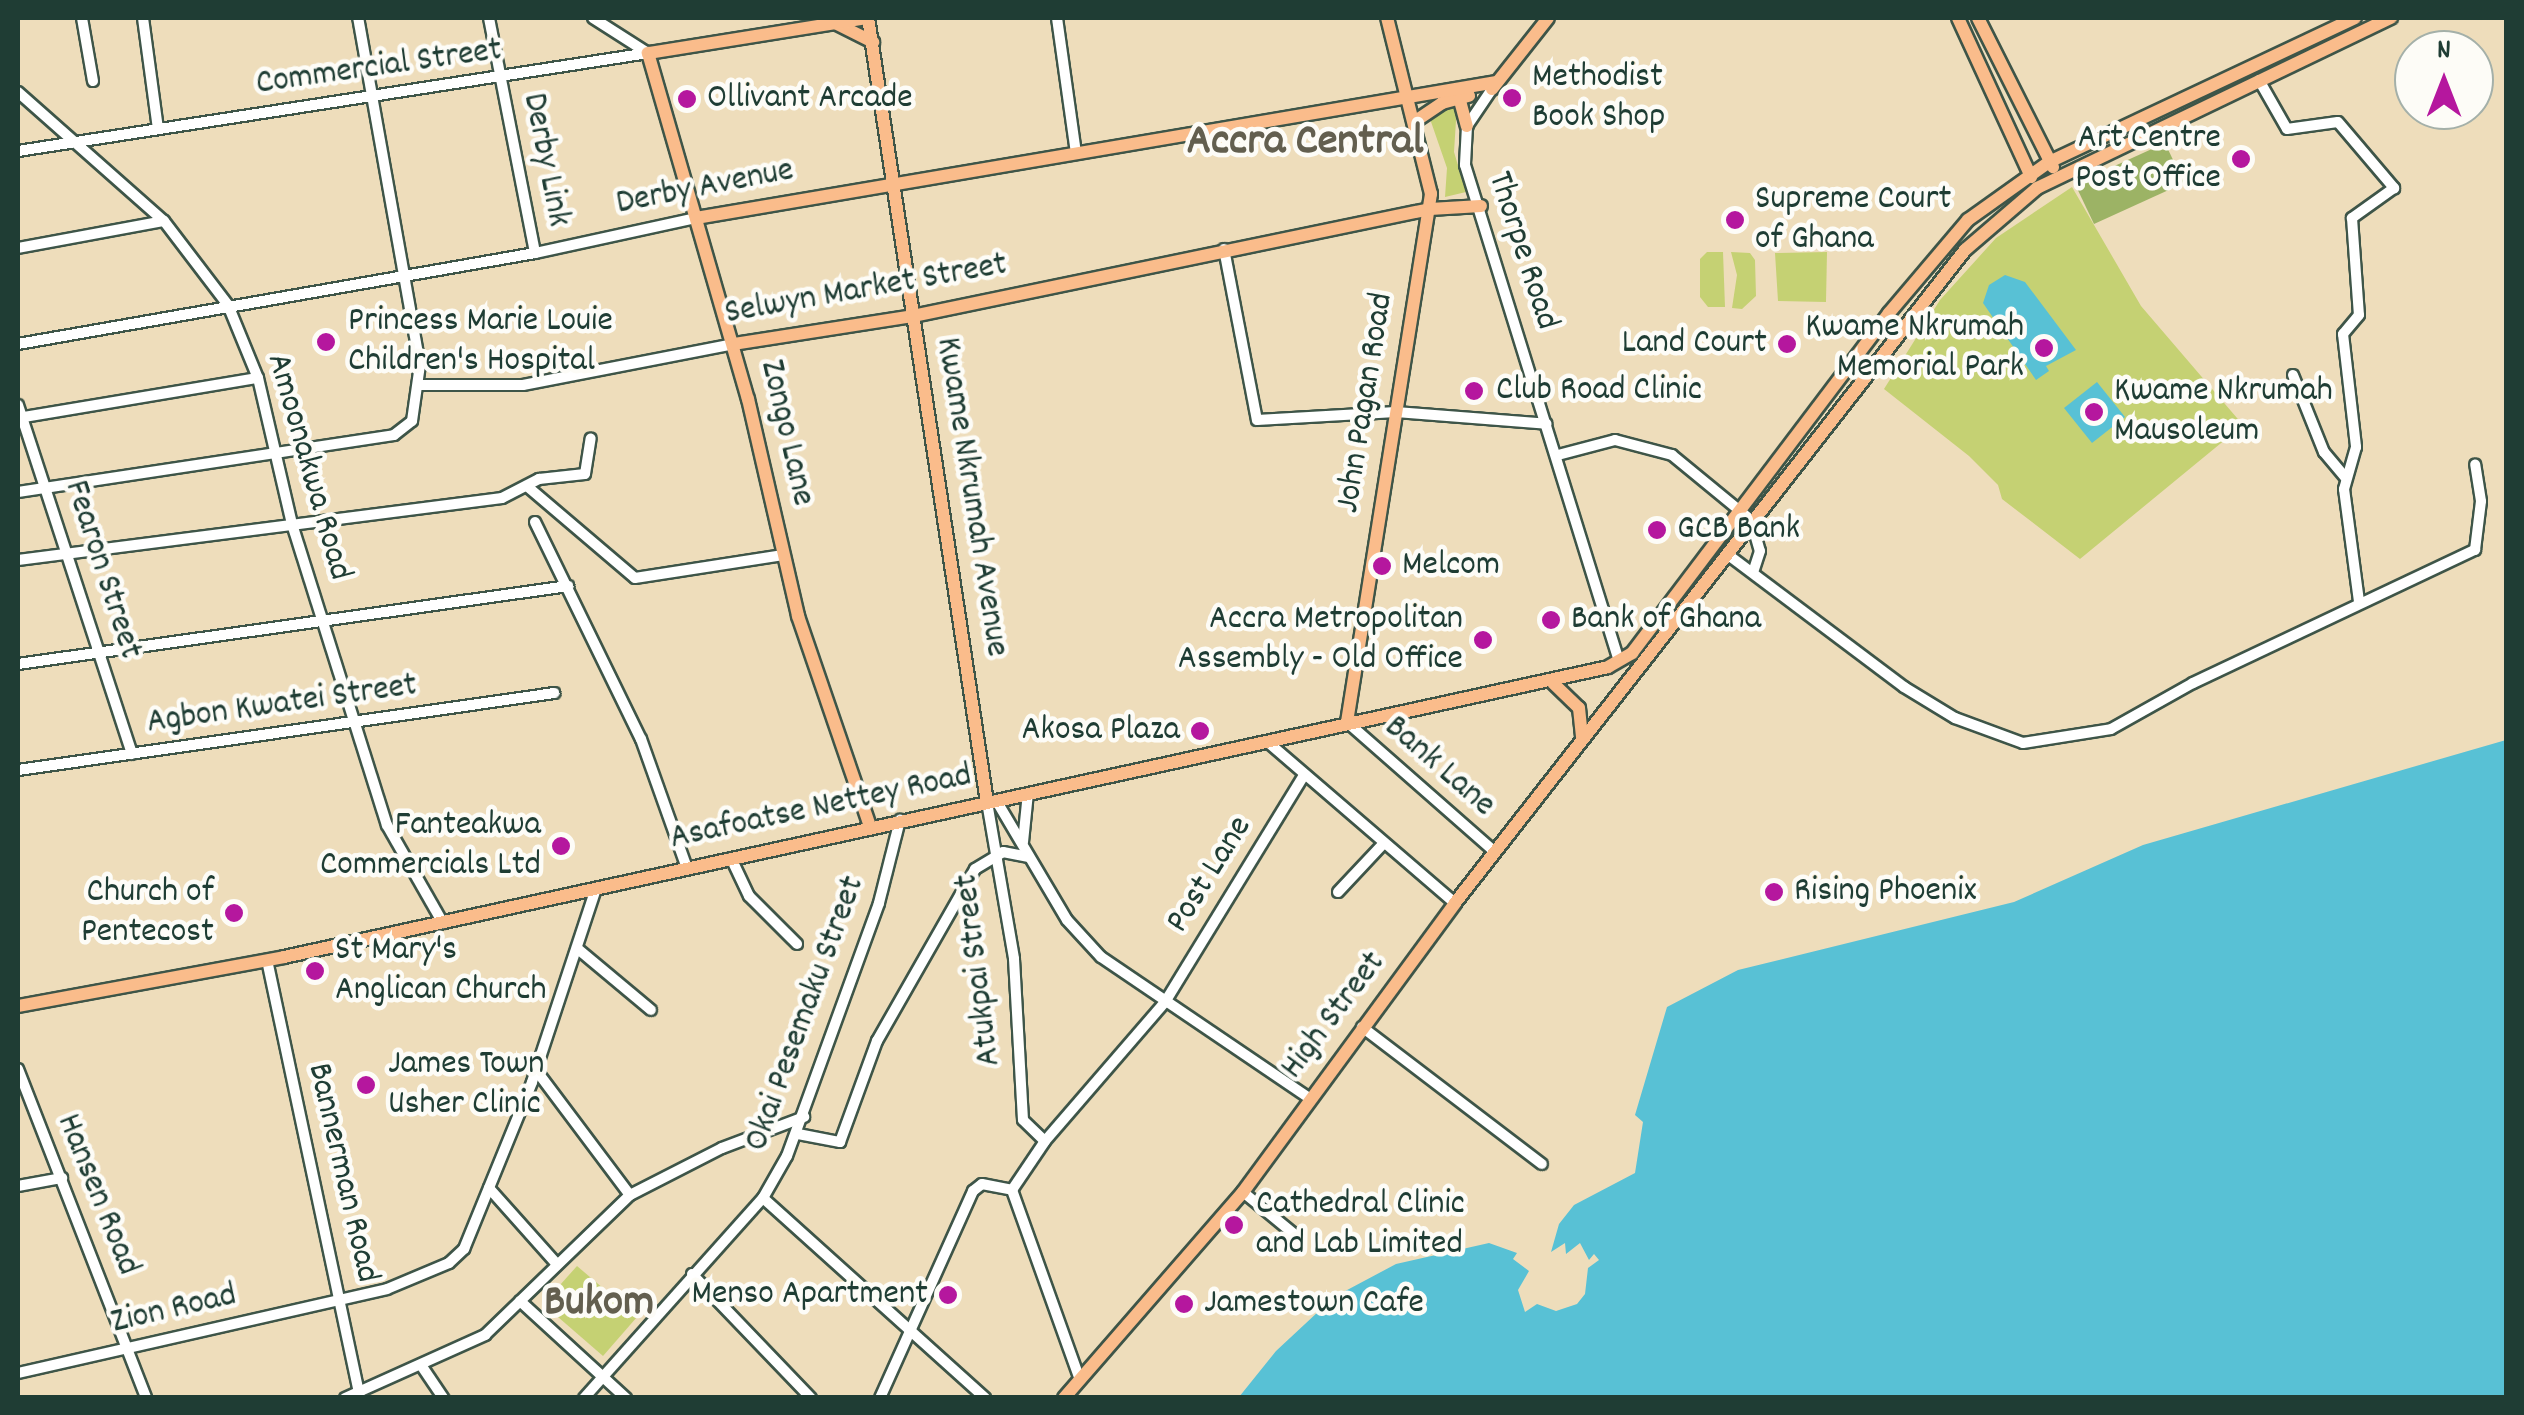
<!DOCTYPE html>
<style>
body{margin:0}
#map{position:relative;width:2524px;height:1415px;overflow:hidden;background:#edb;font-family:Dekko,sans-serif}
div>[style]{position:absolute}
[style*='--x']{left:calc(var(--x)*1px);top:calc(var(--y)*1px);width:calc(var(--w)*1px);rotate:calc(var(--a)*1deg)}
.green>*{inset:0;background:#c5d173}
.forest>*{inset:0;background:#9cb365}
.water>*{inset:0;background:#58c1d5}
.roads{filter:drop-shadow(2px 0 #3e5548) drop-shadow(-2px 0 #3e5548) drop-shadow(0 2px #3e5548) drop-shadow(0 -2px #3e5548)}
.minor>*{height:10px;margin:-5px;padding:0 5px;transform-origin:5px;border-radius:5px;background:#fff}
.major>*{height:12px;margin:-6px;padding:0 6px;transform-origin:6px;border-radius:6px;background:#fabc8b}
.dots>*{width:28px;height:28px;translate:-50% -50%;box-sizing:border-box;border:5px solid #fdfcf7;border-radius:50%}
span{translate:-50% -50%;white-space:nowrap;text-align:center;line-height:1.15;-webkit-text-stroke:9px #fdfcf7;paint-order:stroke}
.street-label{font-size:35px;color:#1f3d34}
.poi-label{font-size:35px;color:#1f3d34}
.left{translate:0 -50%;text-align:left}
.right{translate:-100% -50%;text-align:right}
.district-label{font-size:45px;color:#635f4f;font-weight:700}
.frame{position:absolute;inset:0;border:20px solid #1f3d34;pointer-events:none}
.north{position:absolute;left:2394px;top:30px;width:100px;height:100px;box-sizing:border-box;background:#fdfcf7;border:2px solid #a4b0a9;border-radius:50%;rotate:0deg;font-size:28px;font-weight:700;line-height:40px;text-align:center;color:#1f3d34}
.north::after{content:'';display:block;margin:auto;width:35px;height:45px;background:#b5179e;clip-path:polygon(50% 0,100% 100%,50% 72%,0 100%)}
</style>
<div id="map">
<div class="green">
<div style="clip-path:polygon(1457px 105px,1454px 152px,1466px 192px,1445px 197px,1447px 168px,1429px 116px)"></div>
<div style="clip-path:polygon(2072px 187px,2141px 306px,2243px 425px,2080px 559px,2002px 499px,1998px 485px,1969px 456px,1884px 389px,1940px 300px,1996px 238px)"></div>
<div style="clip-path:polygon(1707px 252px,1723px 252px,1725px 307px,1708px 307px,1700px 297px,1700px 259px)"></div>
<div style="clip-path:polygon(1731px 252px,1750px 253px,1755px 260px,1756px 296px,1742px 309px,1732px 308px,1737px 275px)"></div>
<div style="clip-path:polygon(1827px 252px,1826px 302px,1778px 301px,1775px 253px)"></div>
<div style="clip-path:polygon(577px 1266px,637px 1317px,603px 1356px,543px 1304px)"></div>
</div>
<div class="forest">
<div style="clip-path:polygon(2165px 143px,2184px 183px,2094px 224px,2075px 184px)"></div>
</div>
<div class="water">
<div style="clip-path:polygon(2005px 275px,2025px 282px,2076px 350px,2046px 366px,2049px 371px,2036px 380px,1983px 303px,1989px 285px)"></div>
<div style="clip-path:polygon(2097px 382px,2125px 417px,2092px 443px,2064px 408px)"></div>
<div style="clip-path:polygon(2506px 740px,2506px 1397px,1239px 1397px,1276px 1351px,1334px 1297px,1396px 1264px,1489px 1243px,1517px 1253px,1513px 1259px,1529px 1271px,1518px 1290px,1525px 1312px,1537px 1304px,1556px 1311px,1577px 1304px,1585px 1294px,1588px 1268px,1599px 1260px,1594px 1254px,1589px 1260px,1580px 1243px,1566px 1254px,1565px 1243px,1551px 1252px,1559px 1224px,1574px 1205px,1635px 1173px,1643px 1122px,1635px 1115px,1667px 1007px,1738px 970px,2014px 902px,2143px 845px)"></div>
</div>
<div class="roads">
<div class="minor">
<div style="--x:82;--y:18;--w:64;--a:80.1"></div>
<div style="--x:143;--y:18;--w:112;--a:82.3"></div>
<div style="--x:489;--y:18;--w:239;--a:78.9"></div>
<div style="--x:593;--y:18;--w:65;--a:32.5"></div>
<div style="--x:1057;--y:18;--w:137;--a:82"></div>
<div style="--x:2259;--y:80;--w:56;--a:60.3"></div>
<div style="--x:2287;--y:129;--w:51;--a:-7.8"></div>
<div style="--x:2338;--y:122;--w:87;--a:49.7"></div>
<div style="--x:2394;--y:188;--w:52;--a:144.5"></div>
<div style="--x:2352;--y:218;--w:97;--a:85.9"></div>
<div style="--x:2359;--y:315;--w:25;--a:130"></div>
<div style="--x:2343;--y:334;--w:114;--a:83.4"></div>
<div style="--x:2356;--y:447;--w:44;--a:105.9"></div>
<div style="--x:2344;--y:489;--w:113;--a:82.4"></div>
<div style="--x:18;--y:92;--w:195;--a:41.5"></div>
<div style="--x:164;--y:221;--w:106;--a:52.7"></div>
<div style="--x:228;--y:305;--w:79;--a:67.7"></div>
<div style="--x:258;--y:378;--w:150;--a:76.9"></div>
<div style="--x:292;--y:524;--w:316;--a:72.5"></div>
<div style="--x:387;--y:825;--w:113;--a:60.3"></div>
<div style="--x:1490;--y:92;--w:41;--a:124.1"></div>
<div style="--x:1467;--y:126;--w:39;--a:93"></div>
<div style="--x:1465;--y:165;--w:519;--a:72.75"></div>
<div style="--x:18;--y:151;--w:638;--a:-8.84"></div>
<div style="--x:18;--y:248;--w:148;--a:-10.5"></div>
<div style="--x:1224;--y:249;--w:174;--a:79.1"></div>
<div style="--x:1257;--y:420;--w:139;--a:-3.3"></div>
<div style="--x:1396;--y:412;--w:151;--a:4.5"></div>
<div style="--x:18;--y:344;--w:525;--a:-9.98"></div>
<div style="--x:535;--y:253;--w:165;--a:-12.3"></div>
<div style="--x:2293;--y:375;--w:83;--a:68.1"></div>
<div style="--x:2324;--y:452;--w:34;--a:50"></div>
<div style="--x:419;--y:385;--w:104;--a:0"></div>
<div style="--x:523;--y:385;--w:215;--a:-11"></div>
<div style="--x:18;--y:405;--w:367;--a:71.9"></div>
<div style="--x:18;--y:418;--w:243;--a:-9.5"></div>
<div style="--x:1558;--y:455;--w:59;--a:-14.7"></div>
<div style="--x:1615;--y:440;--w:59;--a:14.7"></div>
<div style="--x:1672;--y:455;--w:102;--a:39.4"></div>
<div style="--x:1751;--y:520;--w:32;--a:74"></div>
<div style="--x:1760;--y:551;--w:20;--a:108"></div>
<div style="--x:528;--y:487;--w:140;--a:40.4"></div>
<div style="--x:635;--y:578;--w:150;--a:-8.8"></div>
<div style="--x:18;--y:492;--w:380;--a:-8.6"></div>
<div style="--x:394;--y:435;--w:23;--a:-38"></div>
<div style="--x:412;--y:421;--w:57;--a:-81.9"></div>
<div style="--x:420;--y:365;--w:352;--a:-100.1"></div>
<div style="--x:535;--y:522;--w:242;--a:64"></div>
<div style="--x:641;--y:739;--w:137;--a:70.4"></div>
<div style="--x:1727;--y:554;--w:221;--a:36.9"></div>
<div style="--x:1904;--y:687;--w:60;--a:31.3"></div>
<div style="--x:1955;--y:718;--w:72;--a:20.2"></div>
<div style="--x:2023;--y:743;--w:89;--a:-9"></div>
<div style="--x:2111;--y:729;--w:94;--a:-29.3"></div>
<div style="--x:2193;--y:683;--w:312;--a:-25.3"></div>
<div style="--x:2475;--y:550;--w:49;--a:-83"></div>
<div style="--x:2481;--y:501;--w:37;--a:-99"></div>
<div style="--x:18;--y:560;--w:488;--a:-7.3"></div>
<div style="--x:502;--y:498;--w:42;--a:-27.2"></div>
<div style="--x:539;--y:479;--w:46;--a:-6.2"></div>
<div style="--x:585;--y:474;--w:36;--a:-81"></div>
<div style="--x:18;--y:664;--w:556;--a:-8.07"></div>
<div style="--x:1347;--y:722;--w:197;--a:41.3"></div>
<div style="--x:1270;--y:744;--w:244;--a:40.7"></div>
<div style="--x:18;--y:770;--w:542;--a:-8.17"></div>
<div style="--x:996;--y:800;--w:139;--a:59.4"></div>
<div style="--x:1067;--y:920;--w:50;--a:47.4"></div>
<div style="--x:1101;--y:957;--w:251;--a:34.1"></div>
<div style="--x:987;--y:802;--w:159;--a:80.2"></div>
<div style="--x:1014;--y:959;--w:161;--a:86.8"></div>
<div style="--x:1023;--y:1120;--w:30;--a:44"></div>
<div style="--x:1023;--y:842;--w:49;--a:-84.2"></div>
<div style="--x:731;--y:858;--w:42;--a:64.7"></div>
<div style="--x:749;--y:896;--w:68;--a:45"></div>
<div style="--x:1338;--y:892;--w:67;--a:-46.8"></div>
<div style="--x:578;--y:949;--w:95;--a:39.9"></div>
<div style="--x:267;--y:960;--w:444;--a:78"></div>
<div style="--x:1362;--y:1027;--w:226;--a:37.3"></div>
<div style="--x:18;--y:1069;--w:353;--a:68.7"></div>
<div style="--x:536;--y:1070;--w:156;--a:53.1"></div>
<div style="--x:798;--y:1134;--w:43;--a:10.8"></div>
<div style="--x:840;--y:1142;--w:108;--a:-69.9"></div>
<div style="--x:877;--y:1041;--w:198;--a:-60.3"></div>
<div style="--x:975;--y:869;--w:33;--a:-31"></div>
<div style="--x:1003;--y:852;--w:25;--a:11"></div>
<div style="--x:18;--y:1186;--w:45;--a:-10.3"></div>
<div style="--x:489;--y:1188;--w:99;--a:48.3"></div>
<div style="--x:1012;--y:1190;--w:59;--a:-56"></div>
<div style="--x:1045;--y:1141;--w:184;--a:-49.2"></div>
<div style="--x:1165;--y:1002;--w:264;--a:-58.5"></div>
<div style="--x:1012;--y:1190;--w:202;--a:70.3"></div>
<div style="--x:1243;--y:1192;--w:66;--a:39.5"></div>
<div style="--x:763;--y:1198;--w:299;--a:42"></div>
<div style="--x:692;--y:1274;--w:172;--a:46.2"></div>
<div style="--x:520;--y:1301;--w:144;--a:42.5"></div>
<div style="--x:421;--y:1365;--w:40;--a:56"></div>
<div style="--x:18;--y:1373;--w:378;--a:-12.8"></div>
<div style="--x:387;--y:1289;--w:67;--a:-22.8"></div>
<div style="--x:449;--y:1263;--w:21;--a:-43"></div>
<div style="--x:464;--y:1249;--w:180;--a:-67.8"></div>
<div style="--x:532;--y:1082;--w:204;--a:-71.7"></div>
<div style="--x:345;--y:1398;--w:154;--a:-24.2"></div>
<div style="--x:485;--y:1335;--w:202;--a:-44"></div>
<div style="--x:630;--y:1195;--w:103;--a:-27.1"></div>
<div style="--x:722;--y:1148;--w:88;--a:-20.7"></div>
<div style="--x:584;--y:1398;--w:268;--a:-48.2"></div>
<div style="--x:763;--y:1198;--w:48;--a:-60.3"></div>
<div style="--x:787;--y:1156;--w:269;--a:-70"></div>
<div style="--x:879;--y:903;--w:86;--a:-75.8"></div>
<div style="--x:880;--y:1398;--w:227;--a:-65.8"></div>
<div style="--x:973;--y:1191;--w:11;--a:-38"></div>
<div style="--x:982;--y:1184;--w:31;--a:11"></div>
</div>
<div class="major">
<div style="--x:825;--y:18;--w:54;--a:26.6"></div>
<div style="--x:867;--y:18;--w:222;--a:170.9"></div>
<div style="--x:648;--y:53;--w:360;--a:73.9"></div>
<div style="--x:748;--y:399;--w:223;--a:77"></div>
<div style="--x:798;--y:616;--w:222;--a:71.1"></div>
<div style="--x:868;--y:18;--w:793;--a:81.37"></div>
<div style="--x:1958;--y:18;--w:175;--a:65.3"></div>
<div style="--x:1978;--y:18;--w:167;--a:63.3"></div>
<div style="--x:1492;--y:89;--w:90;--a:-51.7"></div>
<div style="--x:1459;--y:97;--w:30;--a:75"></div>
<div style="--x:1414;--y:122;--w:34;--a:-34"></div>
<div style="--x:1442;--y:103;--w:28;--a:-15"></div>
<div style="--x:696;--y:218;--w:812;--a:-9.64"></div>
<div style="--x:734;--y:344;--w:181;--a:-8.9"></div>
<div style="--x:913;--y:316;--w:528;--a:-11.69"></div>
<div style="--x:1430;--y:209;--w:51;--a:-3.4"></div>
<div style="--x:1553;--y:683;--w:36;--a:44"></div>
<div style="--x:1579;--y:708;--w:30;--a:84"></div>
<div style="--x:1347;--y:722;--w:535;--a:-80.96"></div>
<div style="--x:1431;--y:194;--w:181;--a:-104"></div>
<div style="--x:18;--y:1006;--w:270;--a:-10.4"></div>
<div style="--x:284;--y:957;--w:1355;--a:-12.35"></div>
<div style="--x:1608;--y:667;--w:28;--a:-30"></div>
<div style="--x:1632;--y:653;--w:426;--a:-52.9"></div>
<div style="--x:1889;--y:313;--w:122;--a:-49.7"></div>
<div style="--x:1968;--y:220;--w:100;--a:-35.6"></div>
<div style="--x:2049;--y:162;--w:338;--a:-25.2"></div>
<div style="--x:1064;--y:1398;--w:273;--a:-49"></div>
<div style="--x:1243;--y:1192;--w:358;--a:-53.7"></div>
<div style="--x:1455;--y:903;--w:829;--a:-52.01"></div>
<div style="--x:1965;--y:250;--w:95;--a:-40.7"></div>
<div style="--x:2037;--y:188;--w:393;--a:-25.7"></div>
</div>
</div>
<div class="dots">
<div style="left:1512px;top:98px;background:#b5179e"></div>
<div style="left:687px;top:99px;background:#b5179e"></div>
<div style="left:2241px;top:159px;background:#b5179e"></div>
<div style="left:1735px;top:220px;background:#b5179e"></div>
<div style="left:326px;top:342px;background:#b5179e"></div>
<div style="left:1787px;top:344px;background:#b5179e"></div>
<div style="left:2044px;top:348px;background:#b5179e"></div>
<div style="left:1474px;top:391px;background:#b5179e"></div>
<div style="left:2094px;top:412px;background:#b5179e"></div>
<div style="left:1657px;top:530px;background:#b5179e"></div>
<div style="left:1382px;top:566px;background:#b5179e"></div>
<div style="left:1551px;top:620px;background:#b5179e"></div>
<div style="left:1483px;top:640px;background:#b5179e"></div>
<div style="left:1200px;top:731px;background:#b5179e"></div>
<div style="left:561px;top:846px;background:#b5179e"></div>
<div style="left:1774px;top:892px;background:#b5179e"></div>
<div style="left:234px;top:913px;background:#b5179e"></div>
<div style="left:315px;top:971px;background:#b5179e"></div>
<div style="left:366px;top:1085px;background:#b5179e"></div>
<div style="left:1234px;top:1225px;background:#b5179e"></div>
<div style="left:948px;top:1295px;background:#b5179e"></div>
<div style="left:1184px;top:1304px;background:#b5179e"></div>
</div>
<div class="street-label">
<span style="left:379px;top:68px;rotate:-8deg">Commercial Street</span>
<span style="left:545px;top:160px;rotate:79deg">Derby Link</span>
<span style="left:705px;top:188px;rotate:-11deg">Derby Avenue</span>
<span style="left:1522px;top:251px;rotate:72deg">Thorpe Road</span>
<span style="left:866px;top:290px;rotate:-10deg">Selwyn Market Street</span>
<span style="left:1366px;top:403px;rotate:-81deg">John Pagan Road</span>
<span style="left:786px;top:433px;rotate:77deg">Zongo Lane</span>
<span style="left:308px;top:467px;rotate:74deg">Amoonakwa Road</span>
<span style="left:971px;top:497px;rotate:81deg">Kwame Nkrumah Avenue</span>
<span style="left:102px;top:570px;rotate:72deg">Fearon Street</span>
<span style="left:282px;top:705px;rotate:-8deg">Agbon Kwatei Street</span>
<span style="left:1439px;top:767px;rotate:41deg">Bank Lane</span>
<span style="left:821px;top:808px;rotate:-12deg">Asafoatse Nettey Road</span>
<span style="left:1210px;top:875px;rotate:-58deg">Post Lane</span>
<span style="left:979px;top:970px;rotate:-97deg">Atukpai Street</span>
<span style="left:806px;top:1014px;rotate:-70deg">Okai Pesemaku Street</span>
<span style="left:1334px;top:1016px;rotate:-53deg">High Street</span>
<span style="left:342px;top:1173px;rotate:77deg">Bannerman Road</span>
<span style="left:97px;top:1195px;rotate:68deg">Hansen Road</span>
<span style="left:174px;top:1310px;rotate:-13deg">Zion Road</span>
</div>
<div class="poi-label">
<span class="left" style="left:1532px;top:98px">Methodist<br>Book Shop</span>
<span class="left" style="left:707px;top:99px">Ollivant Arcade</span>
<span class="right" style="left:2221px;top:159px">Art Centre<br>Post Office</span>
<span class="left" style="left:1755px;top:220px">Supreme Court<br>of Ghana</span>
<span class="left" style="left:348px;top:342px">Princess Marie Louie<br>Children's Hospital</span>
<span class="right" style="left:2024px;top:348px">Kwame Nkrumah<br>Memorial Park</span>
<span class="right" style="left:1767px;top:344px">Land Court</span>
<span class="left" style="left:1496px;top:391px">Club Road Clinic</span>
<span class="left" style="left:2114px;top:412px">Kwame Nkrumah<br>Mausoleum</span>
<span class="left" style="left:1677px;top:530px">GCB Bank</span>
<span class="left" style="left:1402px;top:566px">Melcom</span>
<span class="right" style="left:1463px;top:640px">Accra Metropolitan<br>Assembly - Old Office</span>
<span class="left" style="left:1571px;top:620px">Bank of Ghana</span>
<span class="right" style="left:1180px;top:731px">Akosa Plaza</span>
<span class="right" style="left:541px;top:846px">Fanteakwa<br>Commercials Ltd</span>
<span class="left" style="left:1794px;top:892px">Rising Phoenix</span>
<span class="right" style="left:214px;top:913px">Church of<br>Pentecost</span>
<span class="left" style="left:335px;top:971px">St Mary's<br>Anglican Church</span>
<span class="left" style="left:388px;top:1085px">James Town<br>Usher Clinic</span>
<span class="left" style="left:1256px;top:1225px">Cathedral Clinic<br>and Lab Limited</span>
<span class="right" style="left:928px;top:1295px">Menso Apartment</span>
<span class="left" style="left:1204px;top:1304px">Jamestown Cafe</span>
</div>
<div class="district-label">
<span style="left:1305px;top:144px">Accra Central</span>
<span style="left:599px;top:1305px">Bukom</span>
</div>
<div class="frame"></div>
<div class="north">N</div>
</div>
